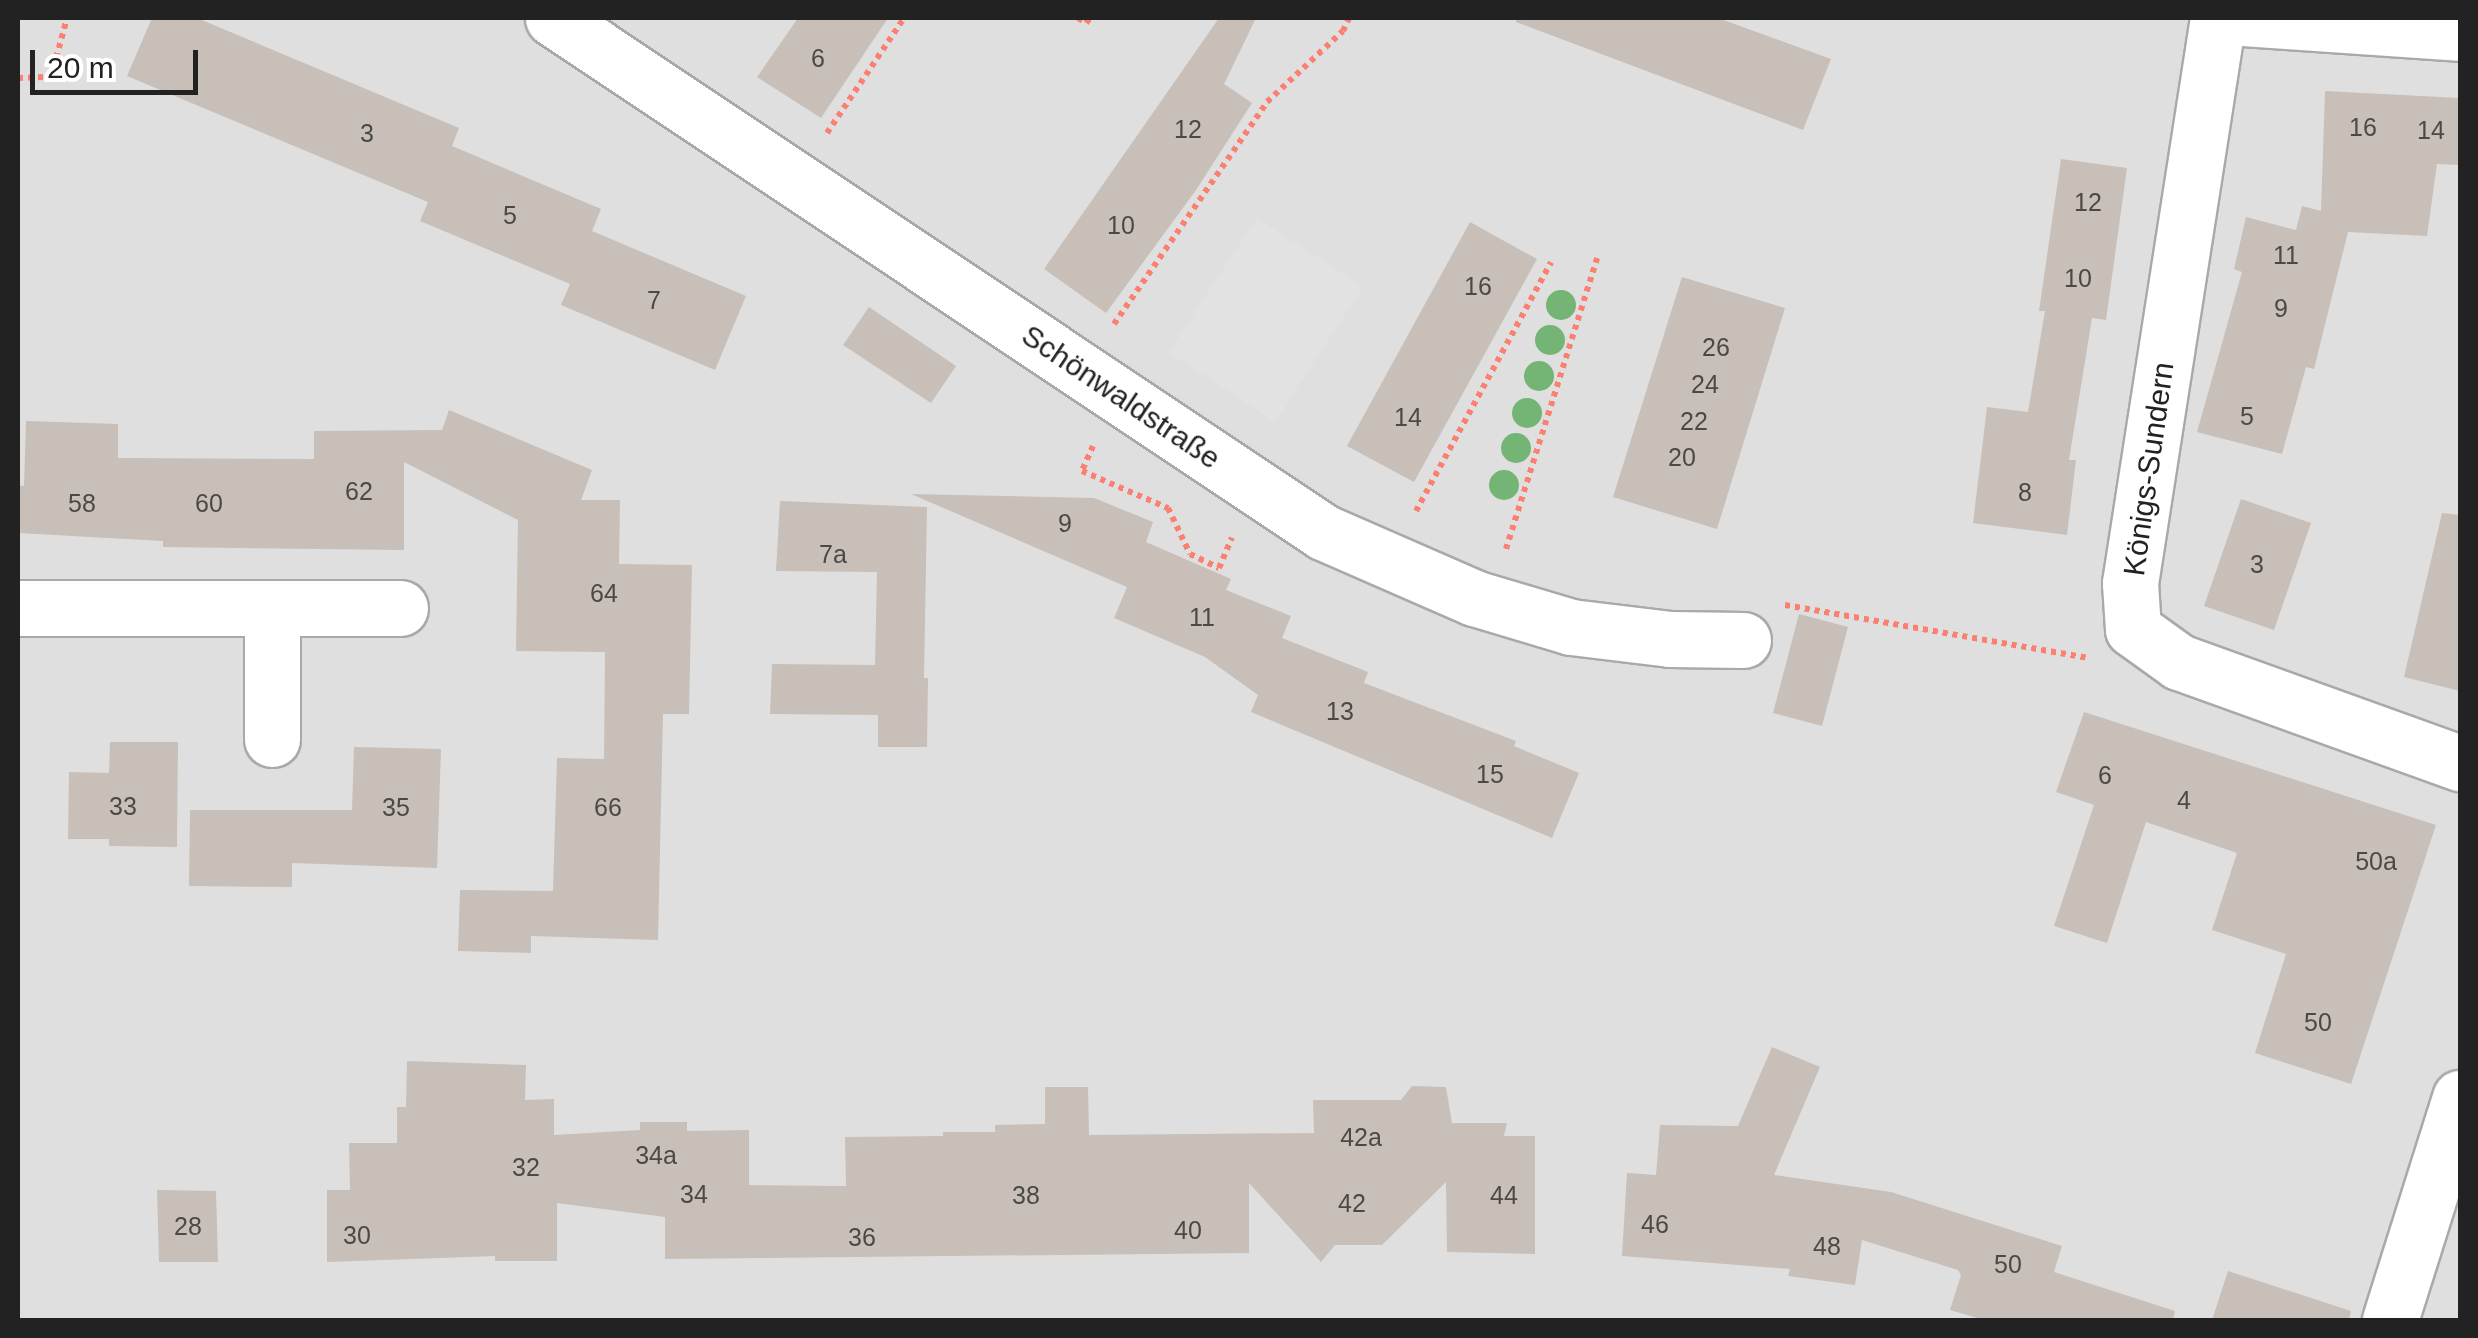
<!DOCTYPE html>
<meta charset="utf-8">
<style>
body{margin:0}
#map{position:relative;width:2478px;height:1338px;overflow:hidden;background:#f2efe9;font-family:Arial,sans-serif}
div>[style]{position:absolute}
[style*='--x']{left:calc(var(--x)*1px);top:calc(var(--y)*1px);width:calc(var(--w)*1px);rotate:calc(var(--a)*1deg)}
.residential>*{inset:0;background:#e0dfdf}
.parking>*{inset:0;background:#e2e2e2}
.building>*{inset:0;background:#c7bfb8}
.path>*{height:6px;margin-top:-3px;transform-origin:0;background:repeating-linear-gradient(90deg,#fa8072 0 5px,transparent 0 10px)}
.roads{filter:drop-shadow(2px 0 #a9a9a9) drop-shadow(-2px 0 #a9a9a9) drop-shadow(0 2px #a9a9a9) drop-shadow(0 -2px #a9a9a9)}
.minor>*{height:55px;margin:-27.5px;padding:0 27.5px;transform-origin:27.5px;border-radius:27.5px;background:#fff}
.trees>*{width:30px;height:30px;margin:-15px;border-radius:50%;background:#74b475}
span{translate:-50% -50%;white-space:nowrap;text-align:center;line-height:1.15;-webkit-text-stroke:8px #fff;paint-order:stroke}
.number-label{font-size:25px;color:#4b4948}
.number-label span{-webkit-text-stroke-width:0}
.street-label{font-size:30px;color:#222}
.frame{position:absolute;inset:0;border:20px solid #222;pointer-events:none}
.scale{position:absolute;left:30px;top:50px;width:168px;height:45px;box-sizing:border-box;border:5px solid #222;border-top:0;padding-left:12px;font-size:30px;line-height:35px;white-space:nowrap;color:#222;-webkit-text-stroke:8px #fff;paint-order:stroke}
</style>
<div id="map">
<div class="residential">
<div style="clip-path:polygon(18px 18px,2460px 18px,2460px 1320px,18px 1320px)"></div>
</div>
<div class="parking">
<div style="clip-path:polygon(1257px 218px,1363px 287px,1275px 422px,1169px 352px)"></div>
</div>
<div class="building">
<div style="clip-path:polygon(152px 18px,197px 18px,459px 128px,452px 146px,601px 209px,592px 231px,746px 296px,715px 370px,561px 305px,570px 284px,420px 221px,428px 202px,127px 76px)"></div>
<div style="clip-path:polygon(798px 18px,888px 18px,821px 118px,757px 77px)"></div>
<div style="clip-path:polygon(1219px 18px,1256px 18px,1224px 84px,1252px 103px,1196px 190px,1106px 313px,1044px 269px)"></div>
<div style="clip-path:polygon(1517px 18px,1718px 18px,1831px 59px,1803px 130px,1516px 22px)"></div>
<div style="clip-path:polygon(2325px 91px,2460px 98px,2460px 165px,2437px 164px,2427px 236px,2348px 232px,2314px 369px,2306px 367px,2282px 454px,2197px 432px,2242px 272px,2234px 269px,2246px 217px,2296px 230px,2302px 206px,2321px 211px)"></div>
<div style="clip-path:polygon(2061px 159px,2127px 168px,2106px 320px,2092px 318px,2069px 460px,2076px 460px,2067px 535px,1973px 523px,1987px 407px,2028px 412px,2045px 311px,2039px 311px)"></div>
<div style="clip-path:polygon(1470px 222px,1537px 259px,1414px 482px,1347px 446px)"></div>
<div style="clip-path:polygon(1682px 277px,1785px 308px,1717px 529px,1613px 497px)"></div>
<div style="clip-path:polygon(869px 307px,956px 366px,931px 403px,843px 345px)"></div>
<div style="clip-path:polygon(449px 410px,592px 470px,581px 500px,620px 500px,619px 564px,692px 565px,689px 714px,663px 714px,658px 940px,531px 936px,531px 953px,458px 951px,460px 890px,553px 891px,557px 758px,604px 759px,605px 652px,516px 651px,518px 520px,404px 462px,404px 550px,163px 547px,163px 541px,18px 533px,18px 485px,24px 486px,26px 421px,118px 424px,118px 458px,314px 459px,314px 431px,442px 430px)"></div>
<div style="clip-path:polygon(911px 494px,1094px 498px,1153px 522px,1146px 542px,1231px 579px,1226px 590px,1291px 616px,1282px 638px,1368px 672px,1364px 683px,1516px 741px,1514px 746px,1579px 773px,1552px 838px,1251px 712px,1258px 695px,1205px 657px,1114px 618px,1127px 587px)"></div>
<div style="clip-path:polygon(2241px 499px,2311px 523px,2274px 630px,2204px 606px)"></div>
<div style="clip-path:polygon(780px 501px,927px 507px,924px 678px,928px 678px,927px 747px,878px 747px,878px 715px,770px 714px,772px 664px,875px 665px,877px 572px,776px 571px)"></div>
<div style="clip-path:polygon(2442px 513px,2460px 515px,2460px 691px,2404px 677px)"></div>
<div style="clip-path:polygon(1799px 614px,1848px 627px,1822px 726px,1773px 713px)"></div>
<div style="clip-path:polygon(2084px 712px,2436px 825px,2351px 1084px,2255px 1053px,2286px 954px,2212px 930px,2237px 853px,2146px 822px,2107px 943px,2054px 926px,2094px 805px,2056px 792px)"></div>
<div style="clip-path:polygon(110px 742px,178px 742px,177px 847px,109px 846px,109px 839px,68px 839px,69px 772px,109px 773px)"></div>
<div style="clip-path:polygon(354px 747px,441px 749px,437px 868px,292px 863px,292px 887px,189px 886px,190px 810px,352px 810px)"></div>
<div style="clip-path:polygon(1772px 1047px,1820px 1067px,1774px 1175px,1891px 1192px,2062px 1246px,2054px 1272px,2175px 1311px,2173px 1320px,1984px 1320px,1950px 1310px,1961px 1275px,1958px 1270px,1862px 1240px,1855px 1285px,1788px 1276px,1790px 1269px,1622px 1256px,1627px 1173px,1656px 1175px,1660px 1125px,1738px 1126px)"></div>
<div style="clip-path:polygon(407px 1061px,526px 1065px,525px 1100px,554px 1099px,554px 1135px,640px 1130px,640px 1122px,687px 1122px,687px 1131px,749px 1130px,749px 1185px,846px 1186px,845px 1137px,943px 1136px,943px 1132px,995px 1132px,995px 1125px,1045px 1124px,1045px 1087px,1088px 1087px,1089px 1135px,1314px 1133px,1313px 1100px,1401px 1100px,1412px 1086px,1446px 1087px,1452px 1123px,1507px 1123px,1504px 1136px,1535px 1136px,1535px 1254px,1447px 1252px,1446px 1182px,1382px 1245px,1335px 1245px,1321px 1262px,1249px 1183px,1249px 1253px,665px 1259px,665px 1217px,557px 1203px,557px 1261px,495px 1261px,495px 1256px,327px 1262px,327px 1190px,350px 1190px,349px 1143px,397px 1143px,397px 1107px,406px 1107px)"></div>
<div style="clip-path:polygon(157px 1190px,216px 1191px,218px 1262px,159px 1262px)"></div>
<div style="clip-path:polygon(2228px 1271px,2351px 1311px,2349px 1320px,2212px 1320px)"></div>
</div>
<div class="path">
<div style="--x:1078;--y:18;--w:9;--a:32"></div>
<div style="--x:1086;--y:23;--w:6;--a:-51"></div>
<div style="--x:18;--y:78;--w:33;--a:-2"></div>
<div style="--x:51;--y:77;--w:61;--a:-74.8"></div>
<div style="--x:827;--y:133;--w:138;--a:-56.2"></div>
<div style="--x:1114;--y:324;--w:270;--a:-55.4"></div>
<div style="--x:1267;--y:102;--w:104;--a:-43.1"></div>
<div style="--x:1343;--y:31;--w:14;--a:-65"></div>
<div style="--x:1093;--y:446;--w:27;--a:114"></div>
<div style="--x:1082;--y:471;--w:94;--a:23.3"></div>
<div style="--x:1168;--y:508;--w:51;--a:64.4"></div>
<div style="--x:1190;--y:554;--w:32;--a:26"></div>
<div style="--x:1219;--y:568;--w:33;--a:-67"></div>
<div style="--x:1416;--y:511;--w:283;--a:-61.5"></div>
<div style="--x:1506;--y:549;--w:305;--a:-72.6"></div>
<div style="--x:1785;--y:605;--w:308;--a:9.9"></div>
</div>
<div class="roads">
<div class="minor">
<div style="--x:553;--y:18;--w:926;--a:33.72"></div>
<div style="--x:1323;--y:532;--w:165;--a:23.6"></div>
<div style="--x:1474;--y:598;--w:101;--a:16.6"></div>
<div style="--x:1571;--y:627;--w:100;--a:6.9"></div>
<div style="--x:1670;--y:639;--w:73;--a:0.8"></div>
<div style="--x:2218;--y:18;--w:572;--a:98.85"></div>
<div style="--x:2130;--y:583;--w:46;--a:86.3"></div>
<div style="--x:2133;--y:629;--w:57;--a:35.7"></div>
<div style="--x:2179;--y:662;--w:299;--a:19.8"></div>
<div style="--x:2241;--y:18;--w:220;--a:3.9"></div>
<div style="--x:18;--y:608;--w:382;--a:0"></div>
<div style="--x:272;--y:610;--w:129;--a:90"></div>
<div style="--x:2390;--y:1320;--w:233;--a:-72.5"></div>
</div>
</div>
<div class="trees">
<div style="left:1561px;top:305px"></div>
<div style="left:1550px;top:340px"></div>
<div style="left:1539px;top:376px"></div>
<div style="left:1527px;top:413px"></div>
<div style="left:1516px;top:448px"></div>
<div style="left:1504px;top:485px"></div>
</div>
<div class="number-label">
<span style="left:818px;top:58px">6</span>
<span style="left:2363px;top:127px">16</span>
<span style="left:1188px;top:129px">12</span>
<span style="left:2431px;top:130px">14</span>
<span style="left:367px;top:133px">3</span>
<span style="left:2088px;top:202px">12</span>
<span style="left:510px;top:215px">5</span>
<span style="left:1121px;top:225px">10</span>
<span style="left:2286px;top:255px">11</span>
<span style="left:2078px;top:278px">10</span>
<span style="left:1478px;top:286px">16</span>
<span style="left:654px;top:300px">7</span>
<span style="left:2281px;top:308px">9</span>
<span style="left:1716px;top:347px">26</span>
<span style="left:1705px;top:384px">24</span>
<span style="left:2247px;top:416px">5</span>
<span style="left:1408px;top:417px">14</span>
<span style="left:1694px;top:421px">22</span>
<span style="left:1682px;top:457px">20</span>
<span style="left:359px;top:491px">62</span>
<span style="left:2025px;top:492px">8</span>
<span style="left:82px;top:503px">58</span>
<span style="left:209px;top:503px">60</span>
<span style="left:1065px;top:523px">9</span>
<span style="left:833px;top:554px">7a</span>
<span style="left:2257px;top:564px">3</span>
<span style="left:604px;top:593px">64</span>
<span style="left:1202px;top:617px">11</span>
<span style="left:1340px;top:711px">13</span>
<span style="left:1490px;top:774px">15</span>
<span style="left:2105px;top:775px">6</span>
<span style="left:2184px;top:800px">4</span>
<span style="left:123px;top:806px">33</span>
<span style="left:396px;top:807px">35</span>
<span style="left:608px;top:807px">66</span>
<span style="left:2376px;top:861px">50a</span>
<span style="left:2318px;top:1022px">50</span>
<span style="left:1361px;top:1137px">42a</span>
<span style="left:656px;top:1155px">34a</span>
<span style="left:526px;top:1167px">32</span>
<span style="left:694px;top:1194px">34</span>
<span style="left:1026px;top:1195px">38</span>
<span style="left:1504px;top:1195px">44</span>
<span style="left:1352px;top:1203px">42</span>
<span style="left:1655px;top:1224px">46</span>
<span style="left:188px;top:1226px">28</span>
<span style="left:1188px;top:1230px">40</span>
<span style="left:357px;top:1235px">30</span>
<span style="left:862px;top:1237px">36</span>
<span style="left:1827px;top:1246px">48</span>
<span style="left:2008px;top:1264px">50</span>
</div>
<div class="street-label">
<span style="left:1121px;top:397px;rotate:34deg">Schönwaldstraße</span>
<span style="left:2149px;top:469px;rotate:-82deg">Königs-Sundern</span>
</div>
<div class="frame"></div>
<div class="scale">20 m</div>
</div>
